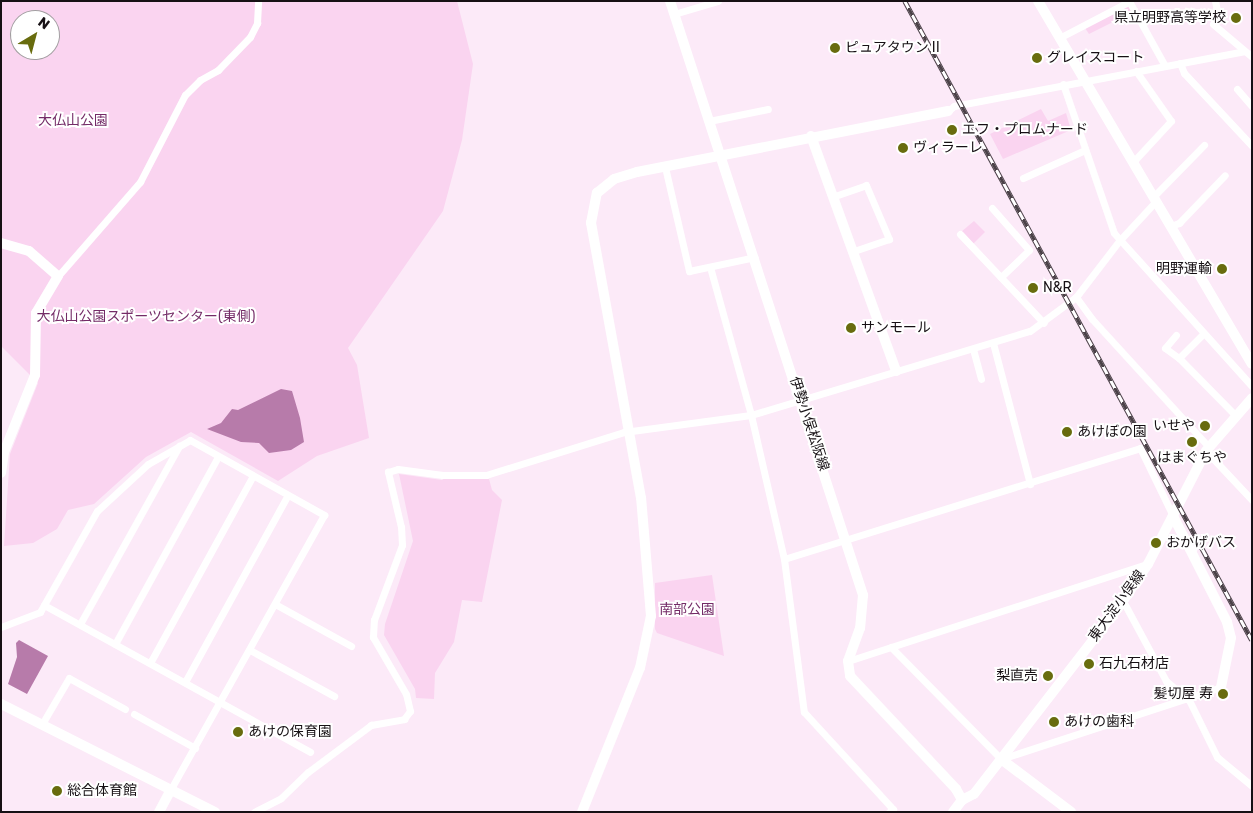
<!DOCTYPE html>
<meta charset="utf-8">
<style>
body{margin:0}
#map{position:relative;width:1253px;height:813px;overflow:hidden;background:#fceaf8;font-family:Rubik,"Noto Sans JP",sans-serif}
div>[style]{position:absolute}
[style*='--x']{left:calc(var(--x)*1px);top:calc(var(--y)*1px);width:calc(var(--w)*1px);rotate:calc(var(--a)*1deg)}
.green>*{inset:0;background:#fad4f0}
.water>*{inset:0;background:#b77baa}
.street>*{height:7px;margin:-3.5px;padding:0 3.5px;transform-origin:3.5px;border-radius:3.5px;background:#fff}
.secondary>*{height:10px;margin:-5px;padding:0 5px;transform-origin:5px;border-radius:5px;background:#fff}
.rail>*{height:4.5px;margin-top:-2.25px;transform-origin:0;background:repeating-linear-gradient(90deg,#fff 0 8px,#4b4248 0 16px);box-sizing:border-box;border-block:1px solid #4b4248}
.dots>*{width:14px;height:14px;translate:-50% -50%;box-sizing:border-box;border:2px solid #fff;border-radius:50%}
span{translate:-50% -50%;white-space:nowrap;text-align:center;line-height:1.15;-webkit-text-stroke:4px #fff;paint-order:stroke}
.poi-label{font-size:14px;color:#161014}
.right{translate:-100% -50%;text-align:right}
.left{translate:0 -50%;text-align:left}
.park-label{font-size:14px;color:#742b67}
.street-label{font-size:14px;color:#161014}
.frame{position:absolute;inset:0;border:2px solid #161014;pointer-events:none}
.north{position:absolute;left:10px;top:10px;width:50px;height:50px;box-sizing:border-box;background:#fff;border:1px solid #a29fa1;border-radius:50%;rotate:37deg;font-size:14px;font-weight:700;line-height:20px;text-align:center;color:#161014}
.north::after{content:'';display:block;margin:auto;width:18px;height:22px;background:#686c0e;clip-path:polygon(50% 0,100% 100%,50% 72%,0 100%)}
</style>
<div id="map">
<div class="green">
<div style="clip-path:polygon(evenodd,1px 1px,457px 1px,473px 64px,462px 140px,443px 211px,348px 348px,357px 365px,369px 438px,317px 456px,278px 481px,191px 432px,146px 457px,94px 504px,68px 510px,57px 529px,33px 543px,4px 546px,10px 454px,38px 383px,1px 346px,1px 1px,20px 20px,50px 20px,50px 50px,20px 50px,20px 20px)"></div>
<div style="clip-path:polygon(1129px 5px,1133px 12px,1089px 34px,1085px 28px)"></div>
<div style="clip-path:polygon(1041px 109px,1048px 121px,1066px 113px,1071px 130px,1003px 159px,990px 134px)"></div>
<div style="clip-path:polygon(974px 221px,985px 232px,973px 244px,961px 232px)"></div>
<div style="clip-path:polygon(399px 474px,442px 480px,445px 478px,489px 479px,492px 490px,502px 500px,482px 602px,462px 600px,454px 642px,435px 673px,434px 699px,416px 698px,415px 689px,384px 635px,385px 624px,413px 541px)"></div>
<div style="clip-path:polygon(712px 575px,724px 656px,657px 633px,655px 629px,655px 583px)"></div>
</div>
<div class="water">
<div style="clip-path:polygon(281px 389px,292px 391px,300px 418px,304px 442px,291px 450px,269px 453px,259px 443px,241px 442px,207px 429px,221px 423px,232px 409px,238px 410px)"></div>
<div style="clip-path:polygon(19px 640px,48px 656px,27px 694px,8px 684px,17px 657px,16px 643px)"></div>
</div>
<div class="street">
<div style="--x:1129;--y:1;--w:74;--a:61"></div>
<div style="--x:1215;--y:1;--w:14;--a:78"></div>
<div style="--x:1218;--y:15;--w:10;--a:119"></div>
<div style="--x:1213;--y:24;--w:51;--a:40.2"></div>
<div style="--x:674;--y:14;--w:46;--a:-16.5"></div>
<div style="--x:1059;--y:38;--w:80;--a:-27.5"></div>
<div style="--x:1180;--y:63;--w:11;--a:68"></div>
<div style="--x:1184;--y:73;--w:100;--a:47"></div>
<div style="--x:1063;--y:84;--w:157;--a:71.1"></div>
<div style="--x:1114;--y:233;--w:206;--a:48"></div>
<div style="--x:1237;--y:89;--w:23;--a:49"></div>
<div style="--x:948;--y:111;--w:8;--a:-40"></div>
<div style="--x:954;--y:106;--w:295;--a:-10.7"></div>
<div style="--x:709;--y:121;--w:60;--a:-11.5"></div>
<div style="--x:1133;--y:162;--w:56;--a:-47.2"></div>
<div style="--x:1171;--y:121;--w:61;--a:-125"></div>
<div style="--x:665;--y:167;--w:107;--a:77"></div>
<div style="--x:689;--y:271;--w:67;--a:-12"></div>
<div style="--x:1023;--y:178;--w:68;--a:-24.3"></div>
<div style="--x:832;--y:197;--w:36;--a:-19"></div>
<div style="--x:866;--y:185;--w:59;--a:66.9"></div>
<div style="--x:889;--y:239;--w:37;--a:161"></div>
<div style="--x:1153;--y:197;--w:73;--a:-45.6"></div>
<div style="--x:992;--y:208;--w:56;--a:48.6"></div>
<div style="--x:1029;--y:250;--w:39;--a:136"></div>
<div style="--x:1171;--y:226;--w:9;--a:-21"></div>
<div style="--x:1179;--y:223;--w:66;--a:-46.2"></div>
<div style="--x:960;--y:234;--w:122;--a:46.7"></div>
<div style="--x:710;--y:267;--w:154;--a:74.5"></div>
<div style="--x:751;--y:415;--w:148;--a:77.1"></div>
<div style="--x:784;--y:559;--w:154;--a:82.6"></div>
<div style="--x:804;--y:712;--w:132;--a:47.5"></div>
<div style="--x:893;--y:809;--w:5;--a:143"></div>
<div style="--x:58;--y:276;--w:125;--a:-48.9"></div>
<div style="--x:140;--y:182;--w:98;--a:-62.7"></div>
<div style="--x:185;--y:95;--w:21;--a:-45"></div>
<div style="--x:200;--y:80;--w:21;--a:-29"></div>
<div style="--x:218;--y:70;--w:46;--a:-45.9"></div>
<div style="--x:250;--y:37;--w:16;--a:-63"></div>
<div style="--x:257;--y:23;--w:22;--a:-87"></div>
<div style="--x:1076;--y:297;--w:27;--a:54"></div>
<div style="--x:1092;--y:319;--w:173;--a:47.6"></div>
<div style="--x:1203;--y:334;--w:34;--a:135"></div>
<div style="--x:1179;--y:358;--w:81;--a:45.5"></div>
<div style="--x:1176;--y:335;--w:17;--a:130"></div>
<div style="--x:1165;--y:348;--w:17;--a:36"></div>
<div style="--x:993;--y:343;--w:146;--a:75.3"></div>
<div style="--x:973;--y:349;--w:31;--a:75"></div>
<div style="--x:1206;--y:451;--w:67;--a:46.8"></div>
<div style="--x:784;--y:559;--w:373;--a:-17.3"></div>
<div style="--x:1140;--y:448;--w:76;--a:64.1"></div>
<div style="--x:1123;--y:601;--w:91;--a:61.7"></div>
<div style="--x:1166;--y:681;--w:30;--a:40"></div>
<div style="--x:1189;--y:700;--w:64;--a:63.8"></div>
<div style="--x:1217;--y:757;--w:45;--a:39.6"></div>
<div style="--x:275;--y:604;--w:87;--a:28.9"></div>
<div style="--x:44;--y:605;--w:304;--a:28.9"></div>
<div style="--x:80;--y:624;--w:204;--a:-60.9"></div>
<div style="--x:1;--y:627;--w:42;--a:-21"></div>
<div style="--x:40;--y:612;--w:116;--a:-60.6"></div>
<div style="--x:97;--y:511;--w:69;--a:-42.7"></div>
<div style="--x:148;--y:464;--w:48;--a:-29.7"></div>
<div style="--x:190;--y:440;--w:154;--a:29.2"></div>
<div style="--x:324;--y:515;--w:314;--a:119.2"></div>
<div style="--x:115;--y:644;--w:213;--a:-61.2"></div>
<div style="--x:891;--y:647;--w:157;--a:45.5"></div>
<div style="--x:1001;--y:759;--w:231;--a:-18.1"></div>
<div style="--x:250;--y:650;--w:96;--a:28.7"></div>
<div style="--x:848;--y:661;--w:314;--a:-18"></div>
<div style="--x:150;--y:663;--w:213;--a:-61.2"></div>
<div style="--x:185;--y:682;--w:213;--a:-61.2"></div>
<div style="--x:134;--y:714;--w:70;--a:29.1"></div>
<div style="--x:42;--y:724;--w:53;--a:-59.6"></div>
<div style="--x:69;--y:678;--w:64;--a:29"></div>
<div style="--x:254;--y:812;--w:30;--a:-27"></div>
<div style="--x:281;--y:798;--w:37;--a:-44"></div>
<div style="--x:308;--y:772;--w:79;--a:-36.7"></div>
<div style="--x:371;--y:725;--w:34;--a:-10"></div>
<div style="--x:404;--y:719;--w:10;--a:-53"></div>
<div style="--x:410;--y:711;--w:17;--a:-103"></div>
<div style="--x:406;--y:694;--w:66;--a:-120.1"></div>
<div style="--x:373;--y:637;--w:17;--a:-87"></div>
<div style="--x:374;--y:620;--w:80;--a:-69.5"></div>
<div style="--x:402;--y:545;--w:18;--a:-93"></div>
<div style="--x:401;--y:527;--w:57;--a:-103.3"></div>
<div style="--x:388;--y:472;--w:10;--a:-17"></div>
<div style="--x:398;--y:469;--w:45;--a:7.6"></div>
<div style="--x:443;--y:475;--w:43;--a:0"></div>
<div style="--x:486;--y:475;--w:145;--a:-17.3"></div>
<div style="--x:624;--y:432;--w:128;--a:-7.6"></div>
<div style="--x:751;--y:415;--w:291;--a:-16.8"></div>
<div style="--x:1030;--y:331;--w:57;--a:-36.5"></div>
<div style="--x:1076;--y:297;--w:71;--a:-52.5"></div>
<div style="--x:1119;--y:241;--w:54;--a:-47.2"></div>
</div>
<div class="secondary">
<div style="--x:670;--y:1;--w:625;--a:72"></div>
<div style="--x:863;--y:595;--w:33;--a:95"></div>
<div style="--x:860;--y:628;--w:35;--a:110"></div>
<div style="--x:848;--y:661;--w:15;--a:82"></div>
<div style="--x:850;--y:676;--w:155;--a:46.8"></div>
<div style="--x:956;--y:789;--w:13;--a:61"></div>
<div style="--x:1038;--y:1;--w:421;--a:59.5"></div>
<div style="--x:811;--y:136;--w:250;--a:70.1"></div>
<div style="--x:1;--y:243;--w:29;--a:16"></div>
<div style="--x:29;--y:251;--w:38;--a:41"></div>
<div style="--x:58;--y:276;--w:43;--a:120.7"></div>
<div style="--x:36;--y:313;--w:62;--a:90.9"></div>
<div style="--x:35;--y:375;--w:83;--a:111.9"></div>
<div style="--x:4;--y:452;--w:21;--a:98"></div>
<div style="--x:1173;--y:516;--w:119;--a:63"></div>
<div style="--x:1227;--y:622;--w:16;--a:76"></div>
<div style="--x:1231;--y:638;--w:50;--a:101.5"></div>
<div style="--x:1;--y:704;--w:240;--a:26.8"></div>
<div style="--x:1001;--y:759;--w:88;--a:37.1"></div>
<div style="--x:962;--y:800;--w:13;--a:-27"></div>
<div style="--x:974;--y:794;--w:244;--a:-52.3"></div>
<div style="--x:1123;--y:601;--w:45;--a:-56"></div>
<div style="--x:1148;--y:564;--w:127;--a:-62.8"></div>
<div style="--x:1206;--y:451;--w:70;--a:-49"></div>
<div style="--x:159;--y:812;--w:26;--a:-62"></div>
<div style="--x:582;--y:812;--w:155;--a:-68.1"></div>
<div style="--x:640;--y:668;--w:53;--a:-78.1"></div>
<div style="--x:651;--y:616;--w:118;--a:-94.8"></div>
<div style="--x:641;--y:498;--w:280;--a:-100.3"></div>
<div style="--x:591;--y:223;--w:31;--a:-79"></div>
<div style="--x:597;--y:193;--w:22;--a:-39"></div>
<div style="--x:614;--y:179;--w:24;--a:-17"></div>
<div style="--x:637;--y:172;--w:317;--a:-11.1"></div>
<div style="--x:953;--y:812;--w:15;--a:-53"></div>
</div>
<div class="rail">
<div style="--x:905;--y:1;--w:727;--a:61.5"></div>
</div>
<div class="dots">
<div style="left:1236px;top:18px;background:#686c0e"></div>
<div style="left:835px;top:48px;background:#686c0e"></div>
<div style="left:1037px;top:58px;background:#686c0e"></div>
<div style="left:952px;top:130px;background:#686c0e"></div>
<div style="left:903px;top:148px;background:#686c0e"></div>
<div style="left:1222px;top:269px;background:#686c0e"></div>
<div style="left:1033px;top:288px;background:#686c0e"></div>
<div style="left:851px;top:328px;background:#686c0e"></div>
<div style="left:1205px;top:426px;background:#686c0e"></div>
<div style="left:1067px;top:432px;background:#686c0e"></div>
<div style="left:1192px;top:442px;background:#686c0e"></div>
<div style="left:1156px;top:543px;background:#686c0e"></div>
<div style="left:1089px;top:664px;background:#686c0e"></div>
<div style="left:1048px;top:676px;background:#686c0e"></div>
<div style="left:1223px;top:694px;background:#686c0e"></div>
<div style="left:1054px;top:722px;background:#686c0e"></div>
<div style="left:238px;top:732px;background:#686c0e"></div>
<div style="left:57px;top:791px;background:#686c0e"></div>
</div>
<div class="poi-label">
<span class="right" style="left:1226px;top:18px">県立明野高等学校</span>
<span class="left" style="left:845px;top:48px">ピュアタウンⅡ</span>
<span class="left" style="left:1047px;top:58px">グレイスコート</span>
<span class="left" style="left:962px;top:130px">エフ・プロムナード</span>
<span class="left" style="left:913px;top:148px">ヴィラーレ</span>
<span class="right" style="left:1212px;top:269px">明野運輸</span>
<span class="left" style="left:1043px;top:288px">N&amp;R</span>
<span class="left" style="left:861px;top:328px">サンモール</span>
<span class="right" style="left:1195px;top:426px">いせや</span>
<span class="left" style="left:1077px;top:432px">あけぼの園</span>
<span style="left:1192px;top:458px">はまぐちや</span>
<span class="left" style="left:1166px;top:543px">おかげバス</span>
<span class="left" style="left:1099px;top:664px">石九石材店</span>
<span class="right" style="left:1038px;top:676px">梨直売</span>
<span class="right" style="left:1213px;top:694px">髪切屋 寿</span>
<span class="left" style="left:1064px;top:722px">あけの歯科</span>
<span class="left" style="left:248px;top:732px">あけの保育園</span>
<span class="left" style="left:67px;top:791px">総合体育館</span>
</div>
<div class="park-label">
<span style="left:73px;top:121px">大仏山公園</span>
<span style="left:146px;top:317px">大仏山公園スポーツセンター(東側)</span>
<span style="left:687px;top:610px">南部公園</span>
</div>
<div class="street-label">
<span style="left:809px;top:424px;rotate:72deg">伊勢小俣松阪線</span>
<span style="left:1117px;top:606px;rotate:-54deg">東大淀小俣線</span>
</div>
<div class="frame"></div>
<div class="north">N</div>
</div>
